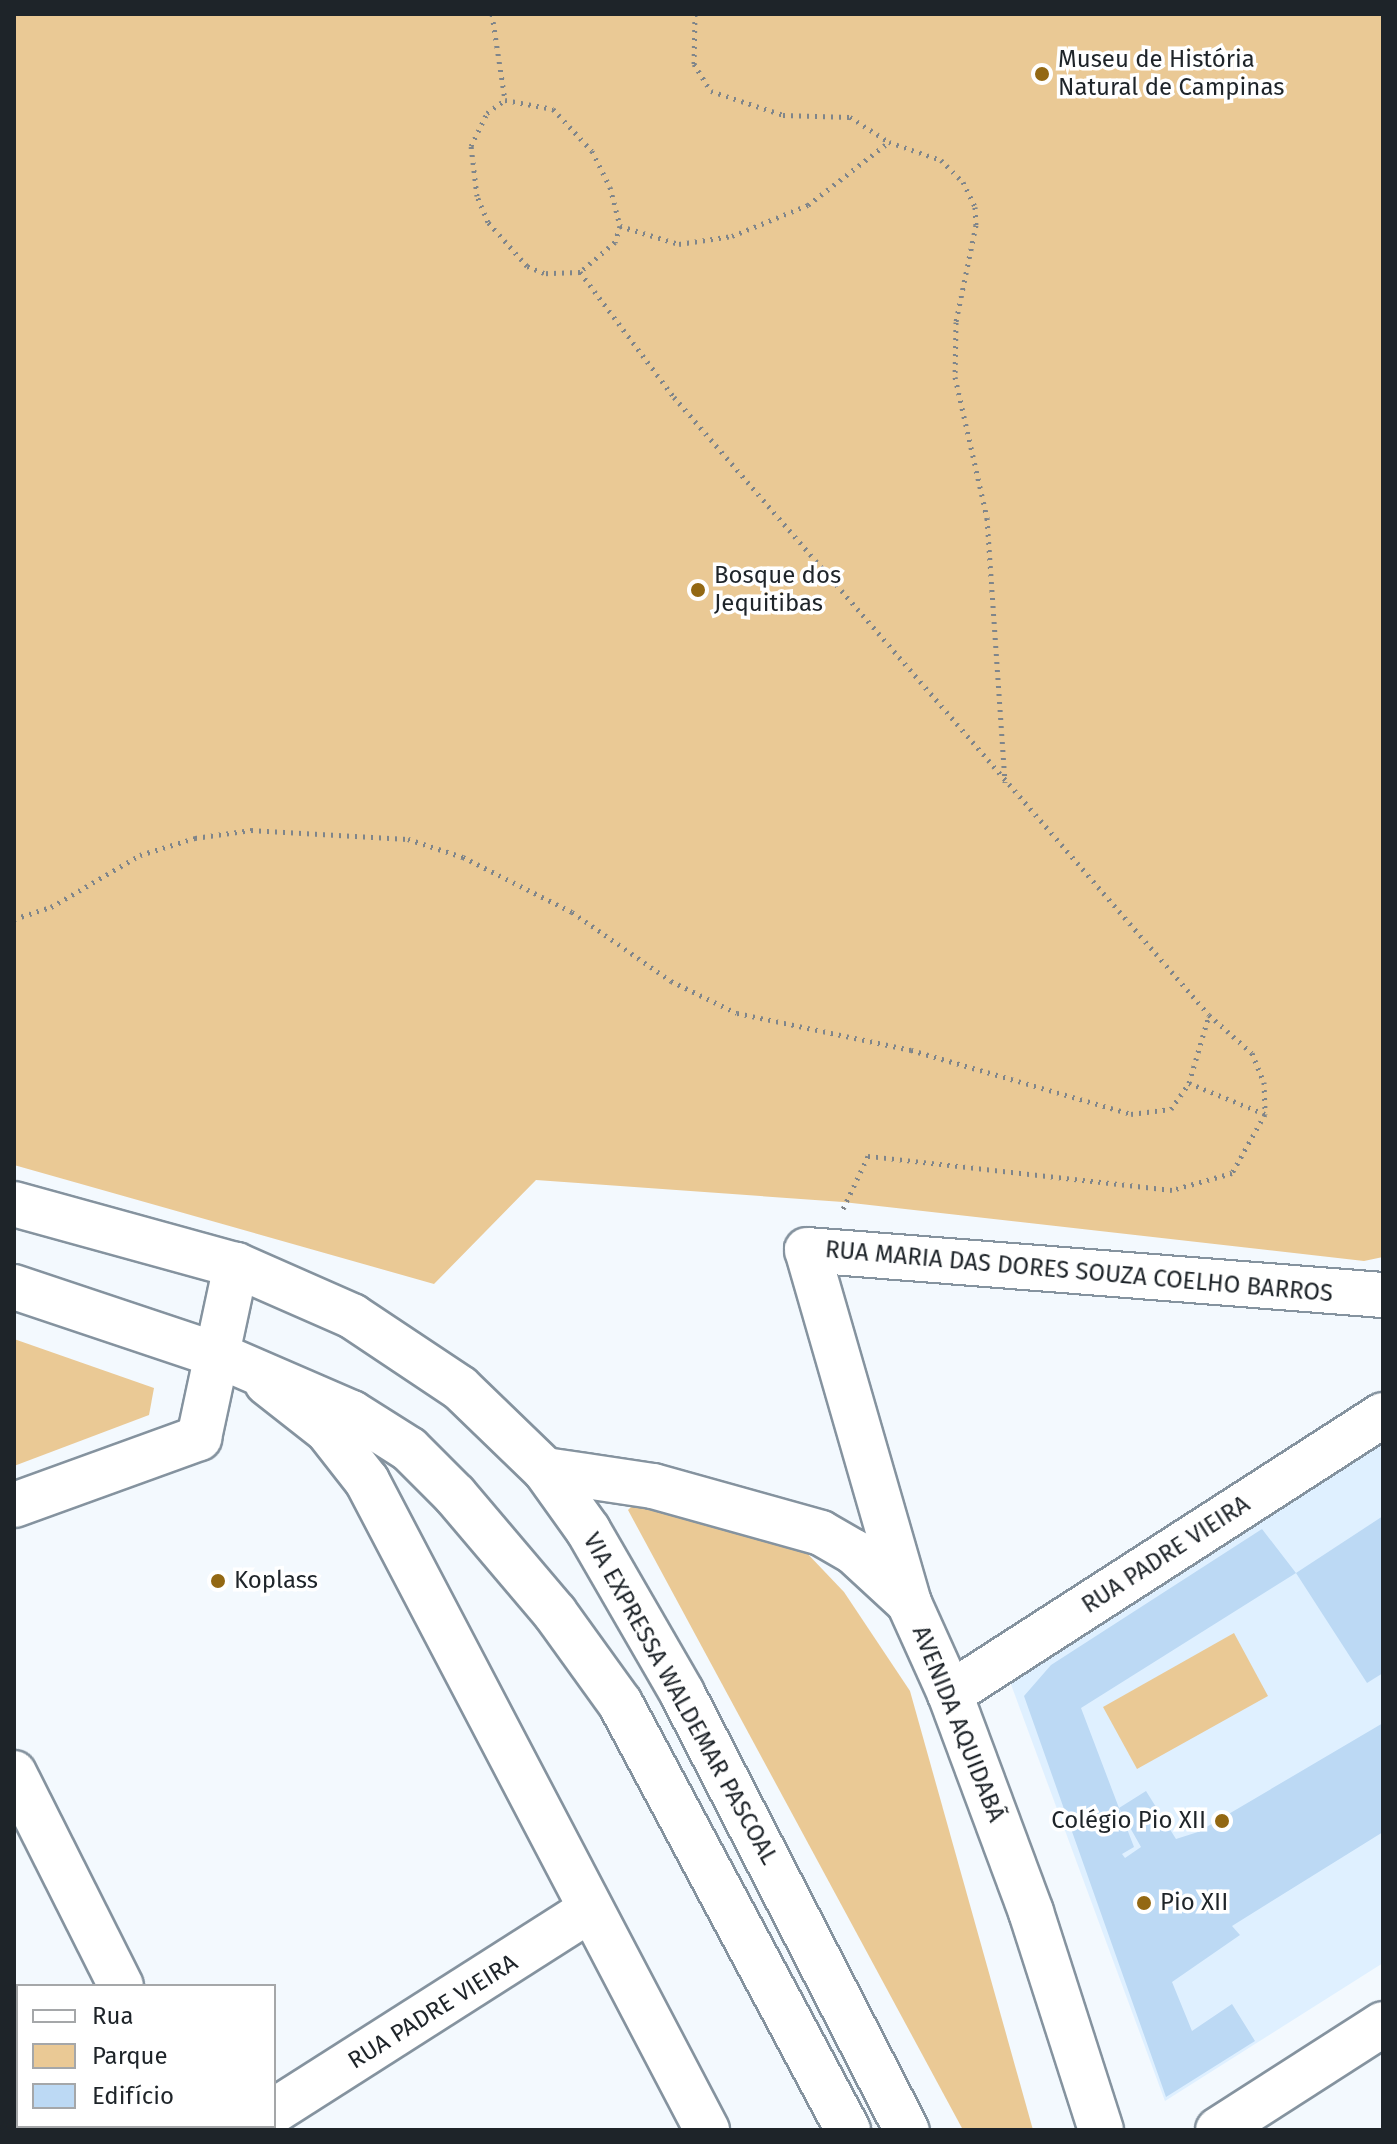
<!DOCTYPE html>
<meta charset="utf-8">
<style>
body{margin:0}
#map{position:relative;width:1397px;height:2144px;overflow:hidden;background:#f3f9fe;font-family:"Fira Sans",sans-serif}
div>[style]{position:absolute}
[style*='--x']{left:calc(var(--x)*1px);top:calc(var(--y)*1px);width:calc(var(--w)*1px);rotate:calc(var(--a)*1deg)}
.built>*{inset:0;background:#dff0ff}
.green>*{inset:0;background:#eac995}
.building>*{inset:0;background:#bcd9f4}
.path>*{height:5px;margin-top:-2.5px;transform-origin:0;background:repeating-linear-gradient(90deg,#7f858a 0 2px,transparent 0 8px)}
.roads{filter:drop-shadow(2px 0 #85939f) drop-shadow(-2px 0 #85939f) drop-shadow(0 2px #85939f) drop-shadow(0 -2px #85939f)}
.minor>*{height:44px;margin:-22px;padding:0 22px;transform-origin:22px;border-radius:22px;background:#fff}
.major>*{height:44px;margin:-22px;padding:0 22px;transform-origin:22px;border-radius:22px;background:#fff}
.highway>*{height:44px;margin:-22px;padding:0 22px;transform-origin:22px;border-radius:22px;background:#fff}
.dots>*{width:22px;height:22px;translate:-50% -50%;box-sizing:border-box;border:4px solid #fff;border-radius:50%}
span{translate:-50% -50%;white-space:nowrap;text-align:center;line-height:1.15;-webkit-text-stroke:7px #fff;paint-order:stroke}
.poi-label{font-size:24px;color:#1e2429}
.left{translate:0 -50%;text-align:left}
.right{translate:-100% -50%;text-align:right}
.street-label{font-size:24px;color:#1e2429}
.frame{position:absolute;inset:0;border:16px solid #1e2429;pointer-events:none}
.legend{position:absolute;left:16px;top:1984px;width:260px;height:144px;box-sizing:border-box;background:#fff;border:2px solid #a5a7a9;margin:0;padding:10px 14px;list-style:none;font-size:24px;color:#1e2429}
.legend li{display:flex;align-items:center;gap:16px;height:40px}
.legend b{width:40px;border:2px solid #a5a7a9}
</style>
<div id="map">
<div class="built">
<div style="clip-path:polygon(1383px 1432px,1383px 1963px,1165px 2101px,1009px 1679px)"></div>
</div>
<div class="green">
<div style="clip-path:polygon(14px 14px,1383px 14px,1383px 1257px,1364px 1261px,843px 1202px,536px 1180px,434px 1284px,14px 1165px)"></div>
<div style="clip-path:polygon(14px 1339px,154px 1388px,149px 1415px,14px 1466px)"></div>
<div style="clip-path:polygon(642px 1496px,804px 1550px,844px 1592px,910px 1691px,1033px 2130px,963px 2130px,628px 1510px)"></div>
<div style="clip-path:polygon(1234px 1633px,1268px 1696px,1137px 1769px,1103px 1707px)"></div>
</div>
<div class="building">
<div style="clip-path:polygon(1383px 1516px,1383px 1673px,1367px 1683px,1296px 1573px)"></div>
<div style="clip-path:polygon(evenodd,1262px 1529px,1296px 1573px,1081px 1708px,1119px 1808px,1146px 1791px,1176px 1839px,1198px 1832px,1383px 1723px,1383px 1832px,1232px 1926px,1240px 1935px,1172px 1982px,1192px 2031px,1232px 2004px,1255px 2041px,1166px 2097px,1024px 1696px,1051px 1665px,1262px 1529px,1119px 1808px,1141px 1847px,1125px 1858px,1122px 1854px,1134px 1847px,1119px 1808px)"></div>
</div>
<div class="path">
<div style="--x:492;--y:14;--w:87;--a:81.4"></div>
<div style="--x:695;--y:14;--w:50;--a:91.1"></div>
<div style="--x:694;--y:64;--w:32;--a:58"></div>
<div style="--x:711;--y:91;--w:76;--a:18.4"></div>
<div style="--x:783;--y:115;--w:67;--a:1.7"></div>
<div style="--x:850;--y:117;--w:46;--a:32.7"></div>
<div style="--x:505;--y:100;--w:49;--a:10.6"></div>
<div style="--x:553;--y:109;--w:57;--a:47.1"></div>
<div style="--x:592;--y:151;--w:40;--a:63.4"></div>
<div style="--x:610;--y:187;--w:40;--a:75.6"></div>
<div style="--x:620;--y:226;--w:17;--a:107"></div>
<div style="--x:615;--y:242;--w:46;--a:139.4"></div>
<div style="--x:580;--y:272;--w:36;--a:178"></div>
<div style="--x:544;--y:273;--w:18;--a:-158"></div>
<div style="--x:527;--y:266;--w:59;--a:-131.6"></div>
<div style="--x:488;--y:222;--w:28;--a:-113"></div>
<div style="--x:477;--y:196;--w:50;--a:-96.8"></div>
<div style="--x:471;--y:146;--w:37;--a:-64"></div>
<div style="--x:487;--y:113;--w:22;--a:-36"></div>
<div style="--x:620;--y:226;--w:62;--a:17"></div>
<div style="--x:679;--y:244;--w:54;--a:-8.6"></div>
<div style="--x:732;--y:236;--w:82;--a:-22.2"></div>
<div style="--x:808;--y:205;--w:103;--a:-37.9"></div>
<div style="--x:889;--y:142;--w:55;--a:19.1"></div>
<div style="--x:941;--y:160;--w:31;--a:45"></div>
<div style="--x:963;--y:182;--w:28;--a:64"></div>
<div style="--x:975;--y:207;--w:18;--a:87"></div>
<div style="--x:976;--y:225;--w:99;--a:101.7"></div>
<div style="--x:956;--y:322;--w:55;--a:91"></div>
<div style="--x:955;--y:377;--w:145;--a:77.2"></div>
<div style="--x:987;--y:518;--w:265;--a:86.1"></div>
<div style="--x:580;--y:272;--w:156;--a:53.1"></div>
<div style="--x:674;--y:397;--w:817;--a:49.12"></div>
<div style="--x:1209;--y:1015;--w:57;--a:41.5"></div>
<div style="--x:1252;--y:1053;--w:31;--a:68"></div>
<div style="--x:1264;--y:1082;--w:32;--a:88"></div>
<div style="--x:1265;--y:1114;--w:68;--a:119.2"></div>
<div style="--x:1232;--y:1173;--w:62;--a:164.2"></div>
<div style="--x:1172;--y:1190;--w:306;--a:-173.6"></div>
<div style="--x:868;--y:1156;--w:63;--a:115.3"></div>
<div style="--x:14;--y:919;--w:39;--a:-18"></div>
<div style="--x:51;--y:907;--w:103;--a:-30.3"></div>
<div style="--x:140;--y:855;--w:58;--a:-17.2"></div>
<div style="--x:195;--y:838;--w:57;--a:-8.1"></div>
<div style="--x:251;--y:830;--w:157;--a:3.3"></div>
<div style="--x:408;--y:839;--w:58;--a:18.1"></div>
<div style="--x:463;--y:857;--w:122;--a:26.8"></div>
<div style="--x:572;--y:912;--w:121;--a:34.9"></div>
<div style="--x:671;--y:981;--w:73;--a:25.9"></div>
<div style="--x:737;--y:1013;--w:178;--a:12"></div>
<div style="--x:911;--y:1050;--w:229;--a:16.2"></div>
<div style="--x:1131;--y:1114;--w:40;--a:-7.1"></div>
<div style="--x:1171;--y:1109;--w:32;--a:-55"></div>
<div style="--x:1189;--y:1083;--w:71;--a:-73.6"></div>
<div style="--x:1189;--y:1083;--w:82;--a:22.2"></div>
</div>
<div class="roads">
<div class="minor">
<div style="--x:909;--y:1603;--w:367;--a:-106.1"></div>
<div style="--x:807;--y:1250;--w:578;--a:4.47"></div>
<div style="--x:950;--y:1694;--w:515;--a:-32.8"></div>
<div style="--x:14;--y:1773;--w:238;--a:63.3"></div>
<div style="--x:274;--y:2111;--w:375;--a:-32.5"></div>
<div style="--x:191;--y:2126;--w:4;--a:63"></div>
</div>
<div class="major">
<div style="--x:267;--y:1383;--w:76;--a:38.1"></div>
<div style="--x:327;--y:1430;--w:65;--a:51.9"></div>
<div style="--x:367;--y:1481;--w:733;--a:62.35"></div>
<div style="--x:545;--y:1470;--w:109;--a:8.4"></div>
<div style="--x:653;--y:1486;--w:174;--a:15.6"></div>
<div style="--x:821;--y:1533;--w:38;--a:30"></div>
<div style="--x:854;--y:1552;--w:75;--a:42.8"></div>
<div style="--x:909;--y:1603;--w:100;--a:65.7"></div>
<div style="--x:950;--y:1694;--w:233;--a:69.6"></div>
<div style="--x:1031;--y:1912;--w:229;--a:72.2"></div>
<div style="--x:14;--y:1505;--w:197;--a:-19.9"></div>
<div style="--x:199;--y:1438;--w:177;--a:-77.9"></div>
<div style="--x:1218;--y:2130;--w:196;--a:-32.7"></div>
</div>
<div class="highway">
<div style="--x:14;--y:1204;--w:230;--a:15.4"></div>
<div style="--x:236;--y:1265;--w:127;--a:23.7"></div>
<div style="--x:352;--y:1316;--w:130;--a:33.7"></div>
<div style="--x:460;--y:1388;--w:118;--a:44"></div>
<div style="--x:545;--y:1470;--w:74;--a:54.4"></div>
<div style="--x:588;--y:1530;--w:188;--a:60"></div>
<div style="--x:682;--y:1693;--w:492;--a:62.8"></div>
<div style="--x:14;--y:1287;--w:217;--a:18.5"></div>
<div style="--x:220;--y:1356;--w:144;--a:23.4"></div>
<div style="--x:352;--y:1413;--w:67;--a:32.3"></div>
<div style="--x:409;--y:1449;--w:65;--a:45"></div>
<div style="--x:455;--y:1495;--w:155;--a:49.7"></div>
<div style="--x:555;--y:1613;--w:111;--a:54.2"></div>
<div style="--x:620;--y:1703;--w:484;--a:61.9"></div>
</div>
</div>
<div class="dots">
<div style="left:1042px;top:74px;background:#936813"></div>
<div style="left:698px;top:590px;background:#936813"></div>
<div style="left:218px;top:1581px;background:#936813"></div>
<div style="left:1222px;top:1821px;background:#936813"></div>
<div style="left:1144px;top:1903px;background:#936813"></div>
</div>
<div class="poi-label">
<span class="left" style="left:1058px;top:74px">Museu de História<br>Natural de Campinas</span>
<span class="left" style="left:714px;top:590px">Bosque dos<br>Jequitibas</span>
<span class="left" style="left:234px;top:1581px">Koplass</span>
<span class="right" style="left:1206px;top:1821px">Colégio Pio XII</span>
<span class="left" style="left:1160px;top:1903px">Pio XII</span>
</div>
<div class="street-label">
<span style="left:1079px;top:1272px;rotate:5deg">RUA MARIA DAS DORES SOUZA COELHO BARROS</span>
<span style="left:1166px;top:1555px;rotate:-33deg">RUA PADRE VIEIRA</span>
<span style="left:680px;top:1699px;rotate:61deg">VIA EXPRESSA WALDEMAR PASCOAL</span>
<span style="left:958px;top:1724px;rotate:68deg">AVENIDA AQUIDABÃ</span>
<span style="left:433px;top:2012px;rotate:-32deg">RUA PADRE VIEIRA</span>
</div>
<div class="frame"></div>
<ul class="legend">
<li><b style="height:10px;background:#fff"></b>Rua</li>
<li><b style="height:22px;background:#eac995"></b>Parque</li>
<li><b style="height:22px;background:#bcd9f4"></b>Edifício</li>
</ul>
</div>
